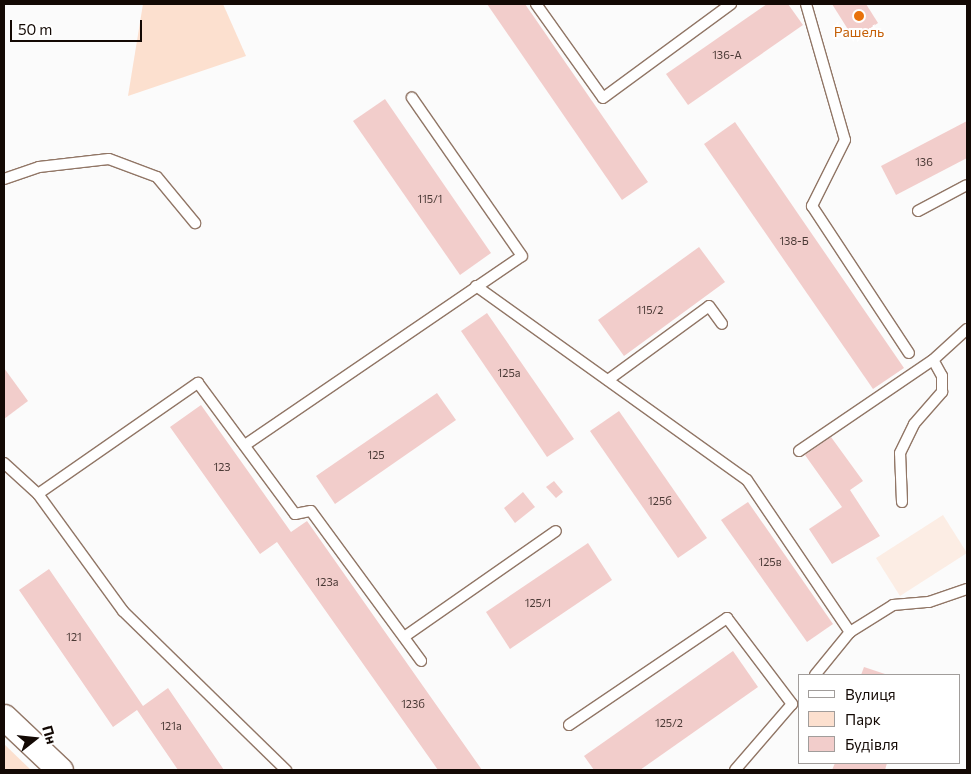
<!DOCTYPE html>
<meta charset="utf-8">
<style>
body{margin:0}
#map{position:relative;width:971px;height:774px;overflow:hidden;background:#fbfbfb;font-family:Commissioner,sans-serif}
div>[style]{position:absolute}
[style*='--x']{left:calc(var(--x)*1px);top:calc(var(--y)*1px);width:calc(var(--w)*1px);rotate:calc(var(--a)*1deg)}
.built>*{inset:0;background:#fcede4}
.green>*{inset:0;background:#fce0cf}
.building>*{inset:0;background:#f2cdcb}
.roads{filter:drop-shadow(1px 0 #917666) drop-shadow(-1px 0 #917666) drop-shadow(0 1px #917666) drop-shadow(0 -1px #917666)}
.service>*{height:10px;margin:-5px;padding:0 5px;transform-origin:5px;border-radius:5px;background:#fff}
.tertiary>*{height:25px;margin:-12.5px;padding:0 12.5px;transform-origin:12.5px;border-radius:12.5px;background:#fff}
.dots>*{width:14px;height:14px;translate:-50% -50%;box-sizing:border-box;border:2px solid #fff;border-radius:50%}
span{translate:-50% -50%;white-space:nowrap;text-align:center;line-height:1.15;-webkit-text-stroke:4px #fff;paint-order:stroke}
.number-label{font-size:11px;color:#4b3a36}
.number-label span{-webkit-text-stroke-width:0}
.food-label{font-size:14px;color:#c56008}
.frame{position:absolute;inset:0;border:5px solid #130904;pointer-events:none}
.legend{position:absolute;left:798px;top:674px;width:162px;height:90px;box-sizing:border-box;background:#fff;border:1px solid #a19d9b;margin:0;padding:6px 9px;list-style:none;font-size:15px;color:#130904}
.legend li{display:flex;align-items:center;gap:10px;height:25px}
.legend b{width:25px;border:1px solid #a19d9b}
.north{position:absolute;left:10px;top:714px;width:50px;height:50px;-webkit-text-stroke:4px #fff;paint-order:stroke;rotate:74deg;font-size:14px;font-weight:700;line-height:20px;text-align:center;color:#130904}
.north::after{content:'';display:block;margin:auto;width:18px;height:22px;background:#130904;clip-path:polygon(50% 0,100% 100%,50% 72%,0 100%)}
.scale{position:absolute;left:10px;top:20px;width:132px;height:22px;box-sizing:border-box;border:2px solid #130904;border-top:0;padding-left:6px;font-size:15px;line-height:18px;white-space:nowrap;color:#130904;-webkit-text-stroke:4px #fff;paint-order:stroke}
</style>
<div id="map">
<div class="built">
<div style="clip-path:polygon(943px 515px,967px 553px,900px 596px,876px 558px)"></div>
</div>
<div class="green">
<div style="clip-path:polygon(143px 4px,223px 4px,246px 56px,128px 96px)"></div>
<div style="clip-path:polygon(4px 744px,31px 770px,4px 770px)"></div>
</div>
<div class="building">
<div style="clip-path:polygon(487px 4px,525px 4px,648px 182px,622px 200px)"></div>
<div style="clip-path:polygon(767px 4px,788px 4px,803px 25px,688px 105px,666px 74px)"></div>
<div style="clip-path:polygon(832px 4px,866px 4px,878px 23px,854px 39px)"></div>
<div style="clip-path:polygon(385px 99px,491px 253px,460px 275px,353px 121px)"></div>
<div style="clip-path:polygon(967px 121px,967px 158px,896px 195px,881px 166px)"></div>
<div style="clip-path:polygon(735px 122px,904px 368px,873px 389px,704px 144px)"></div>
<div style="clip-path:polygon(699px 247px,725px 282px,624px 356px,598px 320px)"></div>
<div style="clip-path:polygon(487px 313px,574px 439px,547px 457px,461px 331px)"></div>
<div style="clip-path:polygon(4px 368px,28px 401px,4px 419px)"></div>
<div style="clip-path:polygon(437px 393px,456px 420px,335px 504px,316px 476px)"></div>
<div style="clip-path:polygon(201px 405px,291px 532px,307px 521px,482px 770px,438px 770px,277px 542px,260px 554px,170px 427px)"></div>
<div style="clip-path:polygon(619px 411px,707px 538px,678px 558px,590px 431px)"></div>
<div style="clip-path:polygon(831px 437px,863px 481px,850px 490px,880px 536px,832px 564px,809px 529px,842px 507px,805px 455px)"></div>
<div style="clip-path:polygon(554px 481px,563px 492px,556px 498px,546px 487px)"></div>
<div style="clip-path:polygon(523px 492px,535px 507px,515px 523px,504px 508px)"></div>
<div style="clip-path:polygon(748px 502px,833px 624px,807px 642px,721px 520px)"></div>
<div style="clip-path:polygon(588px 543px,612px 580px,510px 649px,486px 612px)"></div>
<div style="clip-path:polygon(49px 569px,143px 706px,168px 688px,224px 770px,178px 770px,137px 710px,113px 727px,19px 590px)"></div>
<div style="clip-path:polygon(733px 651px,758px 687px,640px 770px,594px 770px,584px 756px)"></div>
<div style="clip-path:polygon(864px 667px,888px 675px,861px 675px)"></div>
<div style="clip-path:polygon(835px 763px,887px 763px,885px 770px,832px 770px)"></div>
</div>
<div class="roads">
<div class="service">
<div style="--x:536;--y:4;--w:115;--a:54.5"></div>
<div style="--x:603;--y:98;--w:159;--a:-36.3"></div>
<div style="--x:806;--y:4;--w:141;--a:74"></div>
<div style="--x:845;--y:140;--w:74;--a:116.6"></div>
<div style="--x:812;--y:206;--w:176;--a:56.6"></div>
<div style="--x:4;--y:179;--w:37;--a:-19"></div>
<div style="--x:39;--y:167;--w:70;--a:-6.5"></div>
<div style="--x:109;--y:159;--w:51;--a:20.6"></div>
<div style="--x:157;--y:177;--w:60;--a:50.4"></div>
<div style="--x:918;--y:211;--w:55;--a:-28"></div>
<div style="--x:476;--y:286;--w:333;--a:35.6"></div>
<div style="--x:747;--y:480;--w:184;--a:55.9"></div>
<div style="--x:608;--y:380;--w:125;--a:-36.2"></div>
<div style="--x:709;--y:306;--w:22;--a:54"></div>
<div style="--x:245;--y:445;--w:335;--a:-34.3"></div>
<div style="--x:522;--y:256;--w:193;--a:-124.8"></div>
<div style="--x:799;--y:451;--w:162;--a:-34.2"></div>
<div style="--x:933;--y:360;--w:46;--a:-42.4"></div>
<div style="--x:4;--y:463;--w:46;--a:42.4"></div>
<div style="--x:38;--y:494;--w:145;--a:54"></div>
<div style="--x:123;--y:611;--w:228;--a:44.3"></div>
<div style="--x:38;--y:494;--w:195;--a:-34.8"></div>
<div style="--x:198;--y:383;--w:163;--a:53.5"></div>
<div style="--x:295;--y:514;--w:16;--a:-11"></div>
<div style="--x:311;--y:511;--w:186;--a:53.7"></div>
<div style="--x:902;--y:502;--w:49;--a:-92.3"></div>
<div style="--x:900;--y:453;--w:32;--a:-64"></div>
<div style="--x:914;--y:424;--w:43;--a:-48.8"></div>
<div style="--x:942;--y:392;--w:16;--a:-90"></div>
<div style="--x:942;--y:376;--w:18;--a:-119"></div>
<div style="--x:404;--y:637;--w:185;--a:-34.9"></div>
<div style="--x:815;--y:675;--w:55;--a:-50.9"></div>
<div style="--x:850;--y:632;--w:51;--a:-32.1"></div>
<div style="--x:893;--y:605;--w:36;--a:-5"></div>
<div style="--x:929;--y:602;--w:40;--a:-18.9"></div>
<div style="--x:569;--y:725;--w:191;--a:-34.1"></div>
<div style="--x:727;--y:618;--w:108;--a:52.9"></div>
<div style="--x:792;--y:704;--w:87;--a:130.8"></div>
</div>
<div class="tertiary">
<div style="--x:4;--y:717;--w:77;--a:43.4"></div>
</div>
</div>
<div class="dots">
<div style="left:859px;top:16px;background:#e8710a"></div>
</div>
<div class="number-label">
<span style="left:727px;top:55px">136-А</span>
<span style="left:924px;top:162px">136</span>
<span style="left:430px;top:199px">115/1</span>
<span style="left:794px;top:241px">138-Б</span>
<span style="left:650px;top:310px">115/2</span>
<span style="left:509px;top:373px">125а</span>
<span style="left:376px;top:455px">125</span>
<span style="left:222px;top:467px">123</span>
<span style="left:660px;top:501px">125б</span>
<span style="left:770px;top:562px">125в</span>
<span style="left:327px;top:582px">123а</span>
<span style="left:538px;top:603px">125/1</span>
<span style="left:74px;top:637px">121</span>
<span style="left:413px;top:704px">123б</span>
<span style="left:669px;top:723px">125/2</span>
<span style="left:171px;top:726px">121а</span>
</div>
<div class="food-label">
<span style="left:859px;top:32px">Рашель</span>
</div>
<div class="frame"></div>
<ul class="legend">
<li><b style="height:6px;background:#fff"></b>Вулиця</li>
<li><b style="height:14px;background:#fce0cf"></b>Парк</li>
<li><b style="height:14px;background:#f2cdcb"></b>Будівля</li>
</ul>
<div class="north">Пн</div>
<div class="scale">50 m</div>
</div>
